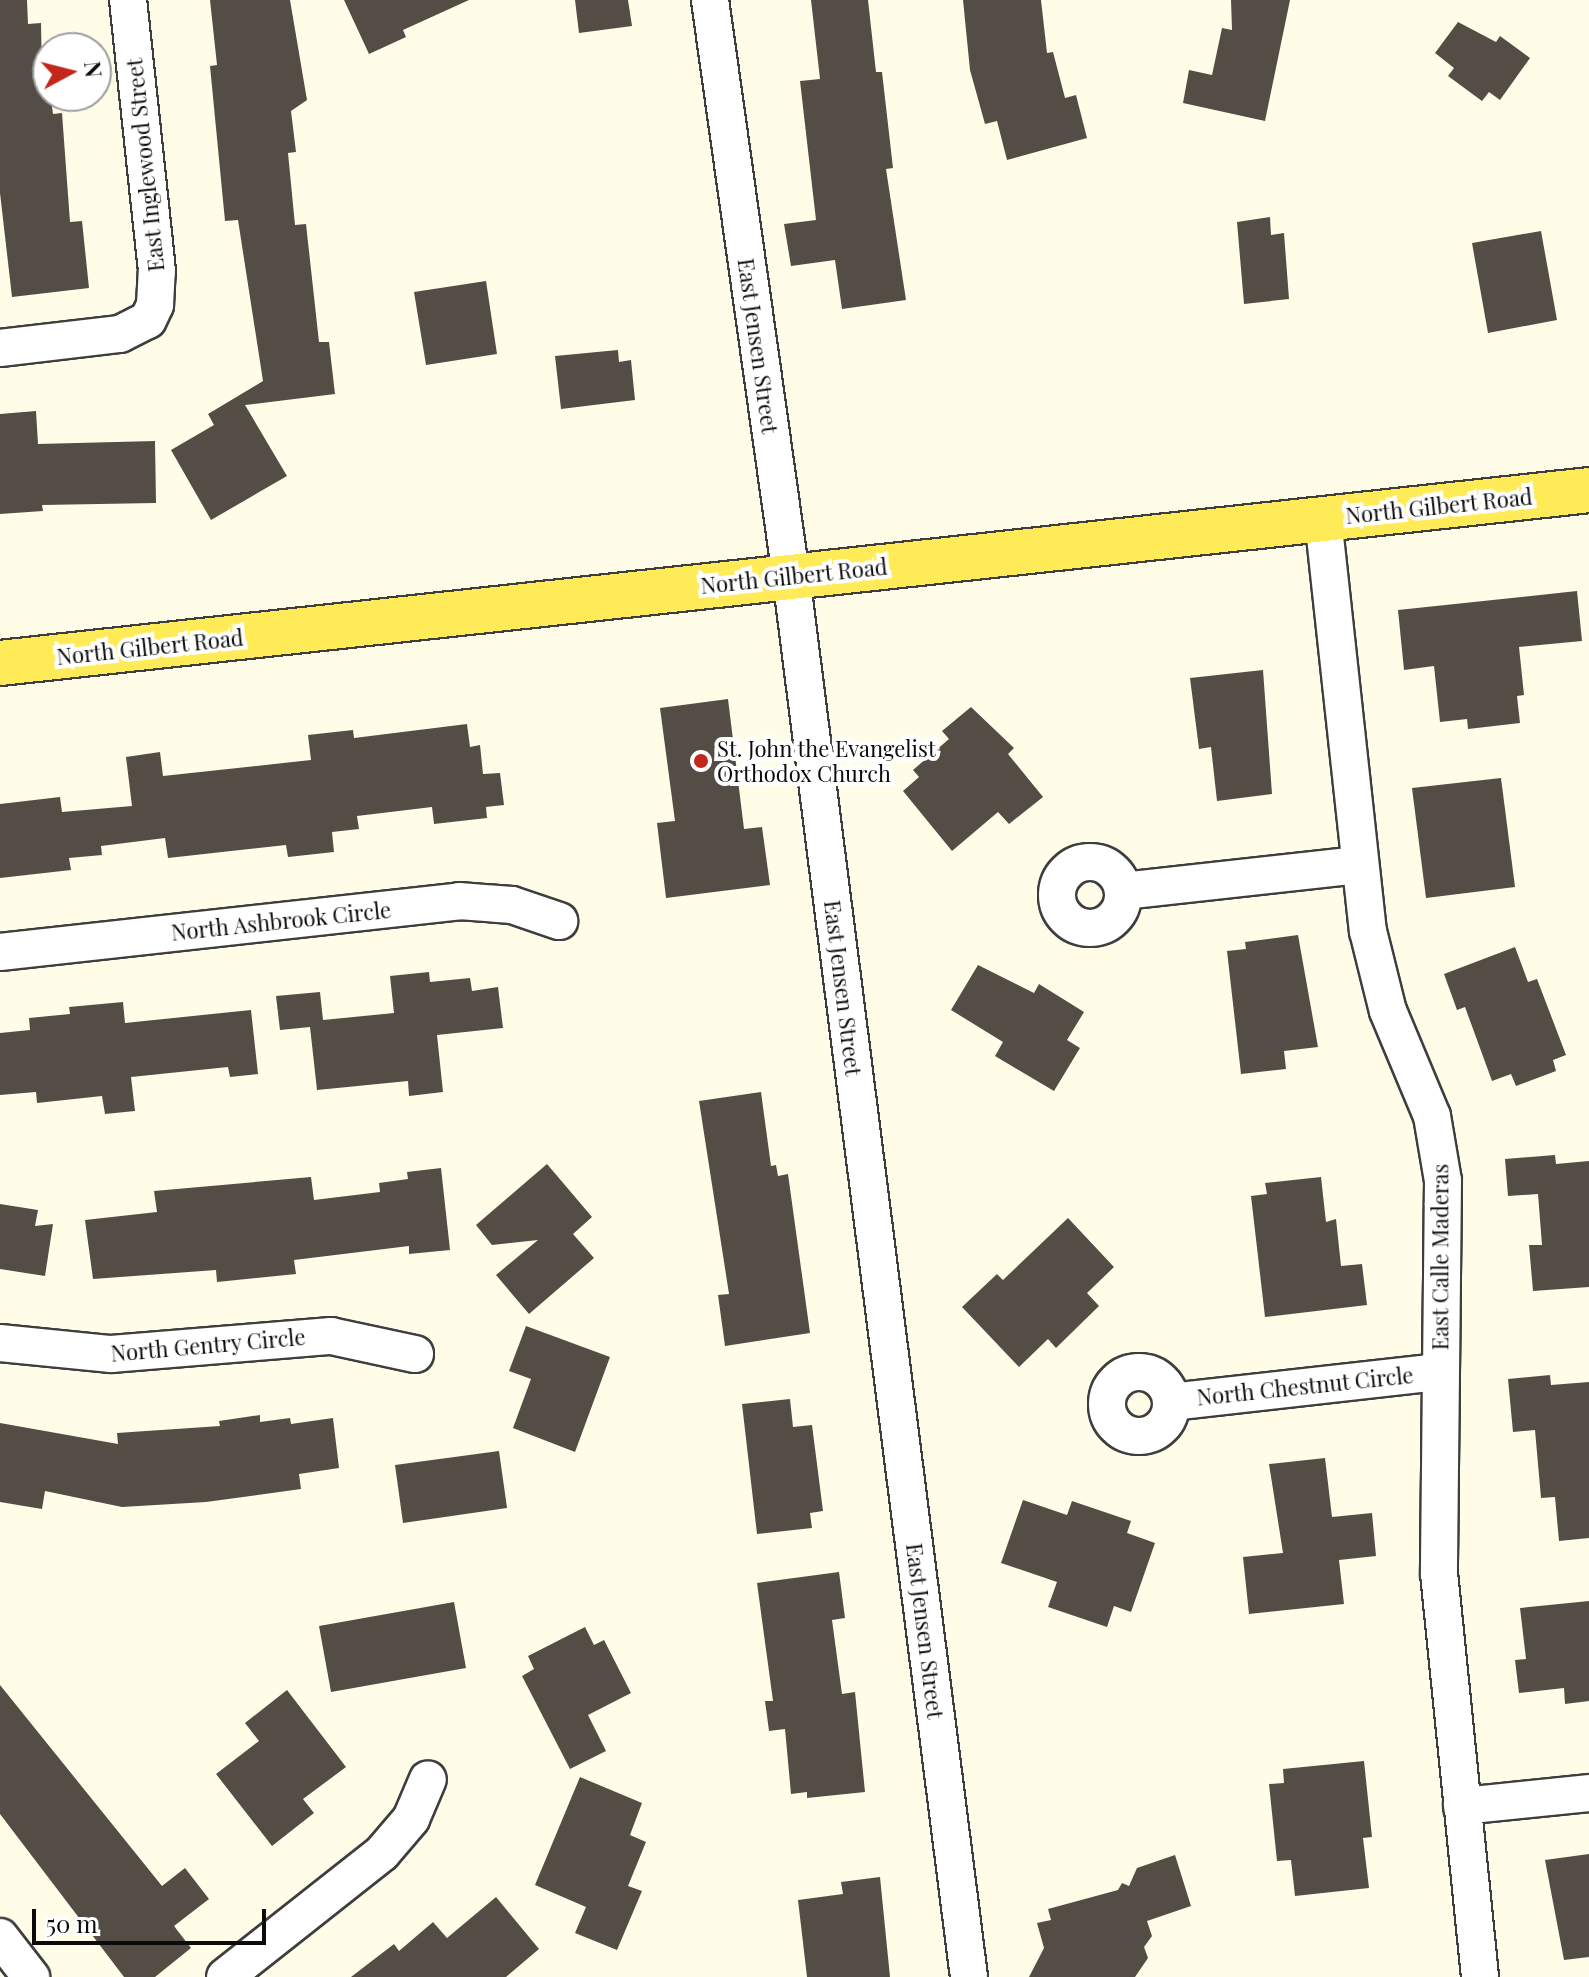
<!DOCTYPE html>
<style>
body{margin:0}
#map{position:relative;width:1589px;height:1977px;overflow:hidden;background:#fffde8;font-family:"Playfair Display",serif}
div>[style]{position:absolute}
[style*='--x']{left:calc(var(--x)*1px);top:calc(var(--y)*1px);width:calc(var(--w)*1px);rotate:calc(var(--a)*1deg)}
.building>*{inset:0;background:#544d46}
.roads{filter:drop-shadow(2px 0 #3e3e3e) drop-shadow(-2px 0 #3e3e3e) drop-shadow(0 2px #3e3e3e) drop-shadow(0 -2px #3e3e3e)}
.street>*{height:36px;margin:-18px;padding:0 18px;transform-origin:18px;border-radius:18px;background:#fff}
.street>.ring{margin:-18px;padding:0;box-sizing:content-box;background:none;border:36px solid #fff;border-radius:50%}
.primary>*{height:44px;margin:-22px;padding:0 22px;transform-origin:22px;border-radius:22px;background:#ffeb58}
.dots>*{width:22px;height:22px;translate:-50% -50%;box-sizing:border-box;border:4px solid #fff;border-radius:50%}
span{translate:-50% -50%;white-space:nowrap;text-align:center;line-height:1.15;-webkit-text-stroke:8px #fff;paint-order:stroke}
.street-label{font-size:22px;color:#0b0b0b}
.poi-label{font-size:22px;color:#0b0b0b}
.left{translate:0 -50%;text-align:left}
.north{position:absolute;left:32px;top:32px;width:80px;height:80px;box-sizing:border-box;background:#fff;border:2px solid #9d9d9d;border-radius:50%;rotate:83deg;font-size:22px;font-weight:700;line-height:32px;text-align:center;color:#0b0b0b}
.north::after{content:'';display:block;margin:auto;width:28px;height:36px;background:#c3261a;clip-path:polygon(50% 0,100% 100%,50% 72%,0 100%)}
.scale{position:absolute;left:32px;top:1909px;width:234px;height:36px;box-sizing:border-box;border:4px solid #0b0b0b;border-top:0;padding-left:10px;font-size:24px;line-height:28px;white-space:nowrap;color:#0b0b0b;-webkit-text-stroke:6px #fff;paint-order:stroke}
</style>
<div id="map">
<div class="building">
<div style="clip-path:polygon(0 0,27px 0,28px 24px,41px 23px,42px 76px,48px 75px,53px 114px,62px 113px,70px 222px,82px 221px,89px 288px,12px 297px,0 193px)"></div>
<div style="clip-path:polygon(210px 0,290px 0,307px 100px,291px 111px,296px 152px,288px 153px,295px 225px,306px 224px,319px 342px,329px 342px,335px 394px,245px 405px,287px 476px,211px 520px,171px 450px,214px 425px,208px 414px,263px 381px,238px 220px,225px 221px,210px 66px,217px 65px)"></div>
<div style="clip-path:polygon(344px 0,469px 0,403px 30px,406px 37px,369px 54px)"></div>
<div style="clip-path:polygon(575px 0,628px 0,632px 26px,579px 33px)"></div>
<div style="clip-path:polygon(811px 0,868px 0,876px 72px,882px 72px,893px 168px,886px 169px,906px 300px,842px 309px,835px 260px,791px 266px,784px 224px,816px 220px,800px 81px,820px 79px)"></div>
<div style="clip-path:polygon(963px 0,1041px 0,1047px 53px,1053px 52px,1065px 98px,1076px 95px,1087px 138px,1007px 160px,997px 121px,985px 124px,970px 70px)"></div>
<div style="clip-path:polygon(1231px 0,1290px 0,1265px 121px,1183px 103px,1189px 70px,1212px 75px,1222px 28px,1232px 30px)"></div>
<div style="clip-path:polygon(1458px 22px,1496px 42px,1500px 36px,1530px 58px,1500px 100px,1489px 92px,1482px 101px,1448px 76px,1454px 68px,1435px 53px)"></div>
<div style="clip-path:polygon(1270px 217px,1271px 235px,1284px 233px,1289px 299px,1244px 304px,1237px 222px)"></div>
<div style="clip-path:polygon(1541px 231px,1557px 320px,1488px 333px,1472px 243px)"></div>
<div style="clip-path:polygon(486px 281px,497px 354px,426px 365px,414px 292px)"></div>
<div style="clip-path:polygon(618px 350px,619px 362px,631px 360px,635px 400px,561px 409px,555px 356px)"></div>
<div style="clip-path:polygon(36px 411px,38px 444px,155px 441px,156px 503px,42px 505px,43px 511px,0 514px,0 414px)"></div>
<div style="clip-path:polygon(1577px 591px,1582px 641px,1519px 647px,1524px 695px,1517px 696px,1520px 723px,1468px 729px,1467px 719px,1440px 722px,1434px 666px,1404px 670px,1398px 610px)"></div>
<div style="clip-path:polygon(1263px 670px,1272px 794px,1217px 801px,1211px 747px,1199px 749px,1190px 678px)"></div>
<div style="clip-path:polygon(728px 699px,744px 829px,762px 827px,770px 885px,666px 898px,657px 823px,675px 821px,660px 708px)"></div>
<div style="clip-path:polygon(971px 707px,1014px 748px,1008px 754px,1043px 797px,1009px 824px,998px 812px,952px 851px,903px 791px,919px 777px,913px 770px,949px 739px,942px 731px)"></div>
<div style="clip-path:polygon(467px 724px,470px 747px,480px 745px,483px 774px,500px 773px,504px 805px,486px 807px,487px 818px,434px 824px,432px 807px,357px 816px,359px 829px,332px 832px,334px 852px,288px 857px,286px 845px,168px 858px,165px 838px,101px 846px,102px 855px,69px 858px,71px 870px,0 878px,0 804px,60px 797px,62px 812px,132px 806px,126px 757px,160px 752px,163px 776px,311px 760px,308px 735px,353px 730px,354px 738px)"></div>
<div style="clip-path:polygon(1501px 778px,1515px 887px,1426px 898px,1412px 788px)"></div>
<div style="clip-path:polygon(1298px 935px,1318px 1047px,1284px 1051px,1286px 1069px,1241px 1074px,1227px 951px,1246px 949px,1245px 942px)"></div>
<div style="clip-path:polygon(1515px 947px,1528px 982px,1537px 979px,1566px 1055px,1553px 1060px,1556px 1071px,1516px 1086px,1511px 1074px,1492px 1081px,1465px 1007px,1457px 1010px,1444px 974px)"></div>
<div style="clip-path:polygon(978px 965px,1034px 993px,1039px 984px,1084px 1012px,1067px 1040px,1080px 1048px,1054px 1091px,995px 1056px,1003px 1042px,951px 1010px)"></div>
<div style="clip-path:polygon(429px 972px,430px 982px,470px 978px,472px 991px,498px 987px,503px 1028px,437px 1035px,443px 1092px,409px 1096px,408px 1081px,317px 1090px,310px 1027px,280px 1030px,276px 996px,320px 992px,323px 1020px,394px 1013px,390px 976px)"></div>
<div style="clip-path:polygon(123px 1002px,125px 1023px,251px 1010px,258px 1074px,230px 1077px,228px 1067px,131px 1077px,135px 1111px,105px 1114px,102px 1096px,37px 1103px,36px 1092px,0 1095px,0 1033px,30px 1030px,29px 1018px,70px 1014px,69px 1007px)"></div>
<div style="clip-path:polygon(761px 1092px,771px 1166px,776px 1165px,778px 1176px,788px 1174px,810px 1333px,725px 1346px,718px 1295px,729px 1294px,699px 1101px)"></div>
<div style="clip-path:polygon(1555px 1155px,1556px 1164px,1589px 1161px,1589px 1287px,1533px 1291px,1529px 1245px,1542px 1245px,1538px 1194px,1508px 1196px,1505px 1159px)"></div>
<div style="clip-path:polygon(547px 1164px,592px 1217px,573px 1234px,594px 1258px,529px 1314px,496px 1275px,538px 1240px,492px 1245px,476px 1225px)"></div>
<div style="clip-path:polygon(441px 1168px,450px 1250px,409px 1254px,409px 1246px,294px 1260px,296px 1274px,217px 1282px,216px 1270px,93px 1279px,85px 1220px,157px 1212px,154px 1191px,311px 1177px,314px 1200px,380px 1192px,379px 1183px,408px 1179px,407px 1172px)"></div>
<div style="clip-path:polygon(1321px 1177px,1326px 1222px,1336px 1219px,1341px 1266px,1362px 1264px,1367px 1305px,1265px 1317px,1251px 1196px,1267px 1194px,1265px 1183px)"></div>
<div style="clip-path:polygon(0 1204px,38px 1210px,35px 1226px,53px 1224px,45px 1276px,0 1269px)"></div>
<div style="clip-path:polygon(1068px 1218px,1114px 1267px,1087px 1293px,1099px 1306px,1056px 1348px,1048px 1339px,1019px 1367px,962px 1307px,997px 1274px,1003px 1280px)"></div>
<div style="clip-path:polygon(526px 1326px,610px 1357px,575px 1452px,513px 1428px,531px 1379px,509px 1371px)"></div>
<div style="clip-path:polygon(1550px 1375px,1551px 1385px,1589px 1382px,1589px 1538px,1559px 1541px,1555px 1497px,1541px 1498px,1535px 1430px,1513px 1432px,1508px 1379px)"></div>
<div style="clip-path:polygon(790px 1399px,793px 1427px,812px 1425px,823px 1511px,810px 1513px,812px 1528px,757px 1534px,742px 1404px)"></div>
<div style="clip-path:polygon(260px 1415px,260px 1422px,290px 1418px,291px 1424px,333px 1418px,339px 1468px,299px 1474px,301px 1489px,206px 1502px,122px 1507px,45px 1491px,42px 1509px,0 1502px,0 1423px,118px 1444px,117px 1433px,220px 1426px,219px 1421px)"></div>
<div style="clip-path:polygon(499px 1451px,507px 1508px,403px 1523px,395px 1465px)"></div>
<div style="clip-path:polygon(1325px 1458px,1332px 1517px,1372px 1513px,1376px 1556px,1339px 1560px,1344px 1604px,1249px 1614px,1243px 1557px,1283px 1553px,1269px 1464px)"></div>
<div style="clip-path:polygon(1023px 1500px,1067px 1515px,1072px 1501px,1131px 1521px,1127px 1533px,1155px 1543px,1131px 1612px,1114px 1606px,1107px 1627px,1048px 1607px,1057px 1582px,1001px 1563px)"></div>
<div style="clip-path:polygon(839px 1572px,845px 1618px,832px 1620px,842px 1694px,855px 1692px,865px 1792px,807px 1798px,807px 1792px,791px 1794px,785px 1729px,769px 1731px,765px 1701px,773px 1701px,757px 1583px)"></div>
<div style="clip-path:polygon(1589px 1601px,1589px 1701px,1565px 1704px,1564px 1688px,1519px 1693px,1515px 1660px,1526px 1659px,1520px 1608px)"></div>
<div style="clip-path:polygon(454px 1602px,466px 1668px,331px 1692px,319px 1626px)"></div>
<div style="clip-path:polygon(585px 1627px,594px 1645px,604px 1640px,631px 1693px,588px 1715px,606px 1751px,570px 1769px,522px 1676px,534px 1669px,528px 1656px)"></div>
<div style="clip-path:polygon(0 1685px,162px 1886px,185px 1868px,209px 1899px,174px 1926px,191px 1948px,155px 1977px,124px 1977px,0 1814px)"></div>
<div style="clip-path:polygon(287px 1690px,346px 1767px,303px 1799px,314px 1813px,272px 1846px,216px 1774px,259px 1741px,245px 1723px)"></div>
<div style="clip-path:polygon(1364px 1761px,1372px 1837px,1363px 1838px,1369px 1888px,1295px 1896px,1291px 1860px,1277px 1861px,1269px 1784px,1284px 1783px,1283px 1769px)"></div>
<div style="clip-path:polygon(580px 1777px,642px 1803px,630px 1835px,646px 1842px,628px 1886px,642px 1891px,617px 1950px,575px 1933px,586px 1907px,535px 1885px)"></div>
<div style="clip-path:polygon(1589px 1854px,1589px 1957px,1564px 1960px,1545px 1860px)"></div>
<div style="clip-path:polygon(1175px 1855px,1191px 1906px,1147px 1921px,1152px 1936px,1144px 1947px,1148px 1958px,1135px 1977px,1029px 1977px,1044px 1948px,1037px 1923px,1051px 1920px,1048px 1909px,1118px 1890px,1122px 1883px,1129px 1886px,1137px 1868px)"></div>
<div style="clip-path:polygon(880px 1877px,890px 1977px,807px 1977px,798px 1900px,843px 1894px,841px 1882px)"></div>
<div style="clip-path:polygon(496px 1897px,539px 1949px,506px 1977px,351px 1977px,394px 1944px,399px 1951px,433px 1922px,447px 1938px)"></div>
</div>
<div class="roads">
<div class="street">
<div style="--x:710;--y:0;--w:582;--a:82"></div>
<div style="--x:791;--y:576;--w:1412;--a:82.76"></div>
<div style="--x:0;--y:348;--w:121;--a:-6.7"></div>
<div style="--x:120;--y:334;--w:31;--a:-27"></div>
<div style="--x:148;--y:320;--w:17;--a:-65"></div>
<div style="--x:155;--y:305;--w:34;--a:-87"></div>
<div style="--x:157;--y:271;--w:273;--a:-96.1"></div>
<div style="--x:1323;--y:518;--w:415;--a:83.8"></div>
<div style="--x:1368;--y:931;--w:82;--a:76"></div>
<div style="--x:1388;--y:1011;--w:114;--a:67.3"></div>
<div style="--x:1432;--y:1116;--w:66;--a:80.4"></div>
<div style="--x:1443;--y:1181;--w:392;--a:90.6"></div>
<div style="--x:1439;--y:1573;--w:406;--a:84.2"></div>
<div class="ring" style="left:1057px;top:862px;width:30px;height:30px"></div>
<div style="--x:1123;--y:891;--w:237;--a:-6.3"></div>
<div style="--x:0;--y:952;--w:462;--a:-6.3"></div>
<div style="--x:459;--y:901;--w:53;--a:4.3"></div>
<div style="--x:512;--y:905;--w:50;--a:18.8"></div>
<div style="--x:0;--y:1343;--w:112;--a:5.7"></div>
<div style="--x:111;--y:1354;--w:221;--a:-4.7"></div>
<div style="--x:331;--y:1336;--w:86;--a:12.1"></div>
<div class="ring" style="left:1107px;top:1372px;width:28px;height:28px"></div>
<div style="--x:1171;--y:1402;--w:270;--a:-6.4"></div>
<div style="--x:1462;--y:1806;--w:128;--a:-5.8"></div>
<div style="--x:0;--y:1937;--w:51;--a:52.2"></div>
<div style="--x:225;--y:1977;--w:200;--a:-38.3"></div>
<div style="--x:382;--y:1853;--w:45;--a:-49.5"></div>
<div style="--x:411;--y:1819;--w:43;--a:-67"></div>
</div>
<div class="primary">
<div style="--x:0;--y:663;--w:1598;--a:-6.21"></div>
</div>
</div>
<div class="dots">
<div style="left:701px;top:761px;background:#c3261a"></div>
</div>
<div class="street-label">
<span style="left:145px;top:165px;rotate:-96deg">East Inglewood Street</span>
<span style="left:758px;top:346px;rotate:82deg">East Jensen Street</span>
<span style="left:1439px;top:506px;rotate:-6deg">North Gilbert Road</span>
<span style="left:794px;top:576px;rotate:-6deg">North Gilbert Road</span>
<span style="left:150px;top:647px;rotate:-6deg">North Gilbert Road</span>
<span style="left:281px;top:921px;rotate:-6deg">North Ashbrook Circle</span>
<span style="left:843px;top:988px;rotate:83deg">East Jensen Street</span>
<span style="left:1440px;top:1257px;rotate:-90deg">East Calle Maderas</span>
<span style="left:208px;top:1345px;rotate:-5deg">North Gentry Circle</span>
<span style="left:1305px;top:1386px;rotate:-6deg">North Chestnut Circle</span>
<span style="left:925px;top:1631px;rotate:83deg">East Jensen Street</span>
</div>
<div class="poi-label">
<span class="left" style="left:717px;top:761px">St. John the Evangelist<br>Orthodox Church</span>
</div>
<div class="north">N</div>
<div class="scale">50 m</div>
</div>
